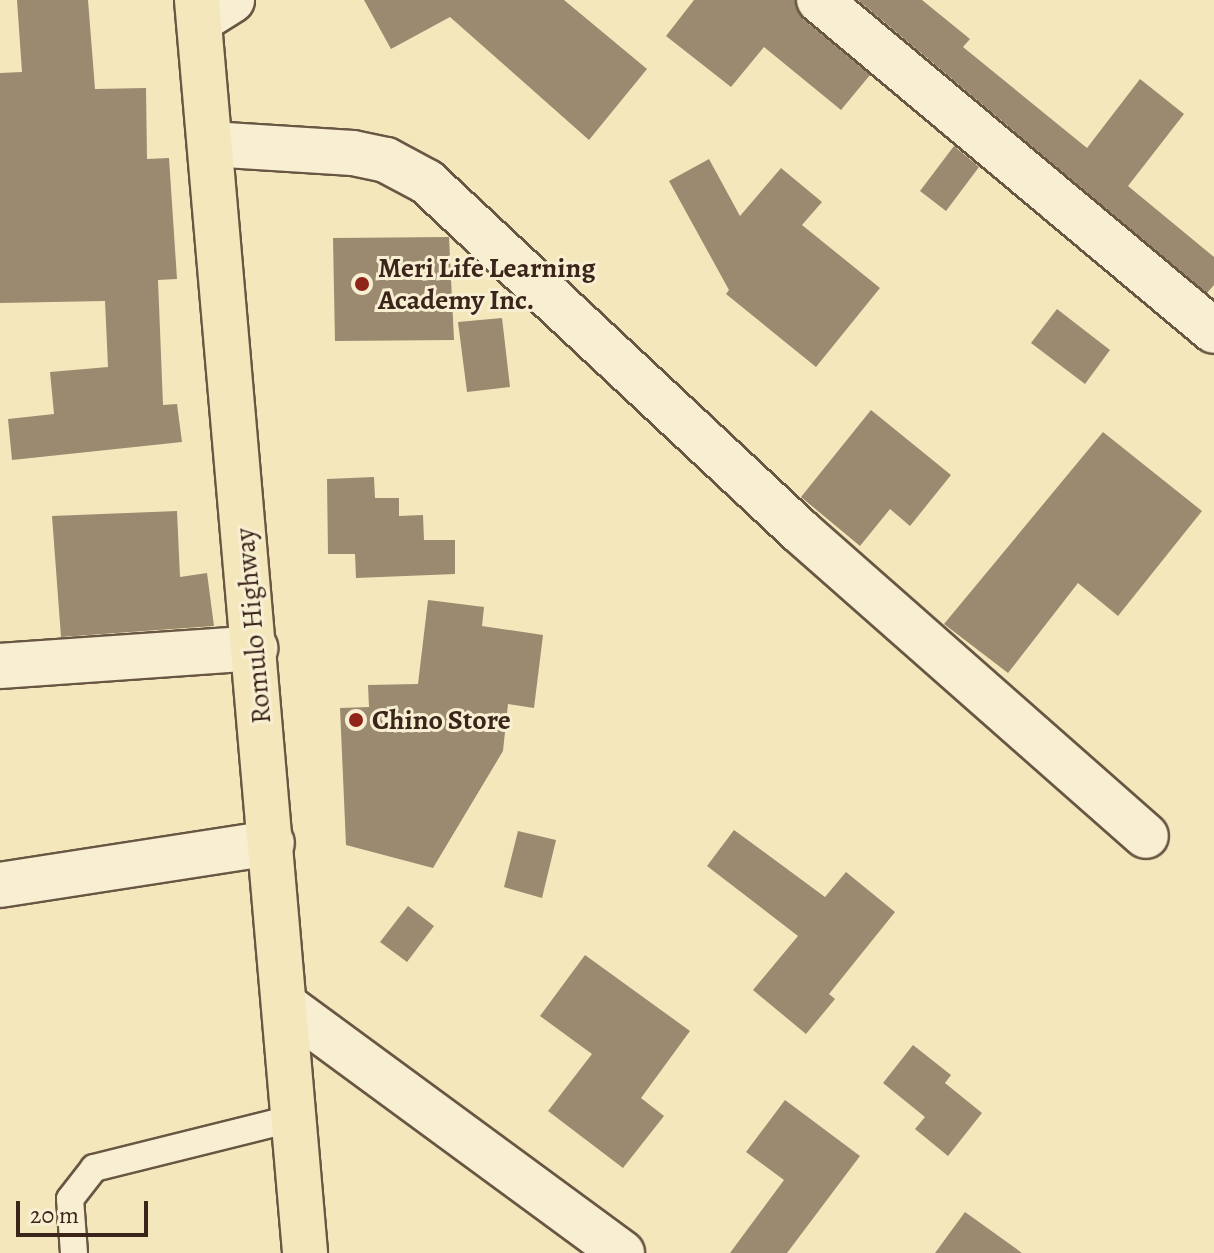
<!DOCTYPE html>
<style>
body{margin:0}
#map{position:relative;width:1214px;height:1253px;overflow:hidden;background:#f4e7bc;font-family:Alegreya,serif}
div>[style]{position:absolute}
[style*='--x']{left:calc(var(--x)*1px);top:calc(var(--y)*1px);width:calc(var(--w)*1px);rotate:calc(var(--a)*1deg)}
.building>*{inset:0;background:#9b8a6f}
.roads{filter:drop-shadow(2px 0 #695643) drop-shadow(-2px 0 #695643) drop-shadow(0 2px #695643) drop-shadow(0 -2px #695643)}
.service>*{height:26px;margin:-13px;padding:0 13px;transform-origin:13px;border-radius:13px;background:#f8efd3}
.minor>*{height:44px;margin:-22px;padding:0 22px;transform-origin:22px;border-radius:22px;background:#f8efd3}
.tertiary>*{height:44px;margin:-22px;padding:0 22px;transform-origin:22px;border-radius:22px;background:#f8efd3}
.trunk>*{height:44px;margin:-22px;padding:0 22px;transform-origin:22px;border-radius:22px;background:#f4e7bc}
.dots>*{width:22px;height:22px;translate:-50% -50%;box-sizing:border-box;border:4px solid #f8efd3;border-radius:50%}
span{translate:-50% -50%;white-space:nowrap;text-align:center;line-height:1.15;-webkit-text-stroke:6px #f8efd3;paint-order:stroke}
.poi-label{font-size:28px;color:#3b251b;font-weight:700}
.left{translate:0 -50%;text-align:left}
.street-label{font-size:28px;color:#3b251b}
.scale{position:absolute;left:16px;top:1201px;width:132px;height:36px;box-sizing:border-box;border:4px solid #3b251b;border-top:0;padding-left:10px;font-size:24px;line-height:28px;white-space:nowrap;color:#3b251b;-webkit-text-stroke:6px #f8efd3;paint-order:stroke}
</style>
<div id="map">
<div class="building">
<div style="clip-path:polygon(17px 0,88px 0,95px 89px,146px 88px,147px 159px,169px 158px,177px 279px,158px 280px,163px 405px,177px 404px,182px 442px,12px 460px,8px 419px,54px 414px,50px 372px,108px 367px,105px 301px,0 303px,0 73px,22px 72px)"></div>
<div style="clip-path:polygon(364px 0,564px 0,647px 69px,589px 140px,450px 17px,391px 49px)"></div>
<div style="clip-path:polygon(694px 0,795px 0,803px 19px,870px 75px,841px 110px,764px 47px,731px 87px,666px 36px)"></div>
<div style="clip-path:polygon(858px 0,922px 0,970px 39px,963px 47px,1087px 148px,1140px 79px,1184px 114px,1128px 186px,1214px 257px,1214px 285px,1207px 293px)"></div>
<div style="clip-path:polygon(954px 146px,979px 167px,946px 211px,920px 191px)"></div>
<div style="clip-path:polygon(709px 159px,740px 216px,781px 168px,822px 202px,802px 225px,880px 288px,816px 367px,726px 294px,729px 290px,669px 181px)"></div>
<div style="clip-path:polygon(449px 237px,454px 340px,335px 341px,333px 238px)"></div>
<div style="clip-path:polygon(1057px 309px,1110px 350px,1085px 384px,1031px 343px)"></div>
<div style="clip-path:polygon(502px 318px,510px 387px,467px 392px,458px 322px)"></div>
<div style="clip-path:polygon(871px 410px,951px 475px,910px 526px,890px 509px,860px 546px,801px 497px)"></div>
<div style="clip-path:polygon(1103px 432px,1202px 511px,1118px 616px,1078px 583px,1008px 673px,944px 624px)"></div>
<div style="clip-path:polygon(374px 477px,375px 498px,399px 498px,399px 516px,423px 515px,424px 540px,455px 540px,455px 574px,356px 578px,355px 554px,328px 554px,327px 479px)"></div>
<div style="clip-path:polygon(177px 511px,180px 577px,207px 573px,214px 626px,61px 637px,52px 516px)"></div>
<div style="clip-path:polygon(428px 600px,484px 607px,482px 626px,543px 635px,534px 708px,508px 704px,503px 751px,433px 868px,346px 845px,340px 708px,369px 707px,368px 685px,418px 684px)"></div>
<div style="clip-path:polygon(734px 830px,825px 897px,846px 872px,895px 912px,829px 994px,835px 999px,806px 1034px,753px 990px,798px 936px,707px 866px)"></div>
<div style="clip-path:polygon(518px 831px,556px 840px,542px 898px,504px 887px)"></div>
<div style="clip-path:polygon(408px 906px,434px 926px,407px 962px,380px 942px)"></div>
<div style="clip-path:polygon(585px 955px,690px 1031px,641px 1098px,664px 1116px,623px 1168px,548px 1111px,592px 1054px,540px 1016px)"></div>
<div style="clip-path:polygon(913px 1045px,951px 1075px,945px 1083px,982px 1113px,948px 1156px,915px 1129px,925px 1117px,883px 1083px)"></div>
<div style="clip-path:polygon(785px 1100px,860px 1156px,787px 1253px,730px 1253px,784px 1180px,746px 1152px)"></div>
<div style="clip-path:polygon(965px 1212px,1022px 1253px,935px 1253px)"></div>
</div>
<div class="roads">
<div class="service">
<div style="--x:74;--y:1253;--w:54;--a:-94.2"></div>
<div style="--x:70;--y:1199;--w:39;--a:-52"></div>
<div style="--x:94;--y:1168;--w:207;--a:-14"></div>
</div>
<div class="minor">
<div style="--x:819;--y:0;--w:515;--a:39.96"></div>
<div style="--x:210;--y:144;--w:143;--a:3.6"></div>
<div style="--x:353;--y:153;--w:34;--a:12"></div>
<div style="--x:386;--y:160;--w:47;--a:28.2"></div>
<div style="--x:427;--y:182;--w:511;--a:43.1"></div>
<div style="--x:800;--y:531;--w:461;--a:41.4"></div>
<div style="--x:0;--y:666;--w:256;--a:-4"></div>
<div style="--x:0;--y:885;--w:275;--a:-8.8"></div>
<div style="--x:286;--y:1006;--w:417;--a:36.3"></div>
</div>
<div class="tertiary">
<div style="--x:199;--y:21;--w:39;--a:-32"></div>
</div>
<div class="trunk">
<div style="--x:197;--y:0;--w:1258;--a:85.07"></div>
</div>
</div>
<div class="dots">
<div style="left:362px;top:284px;background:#8f2418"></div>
<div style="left:356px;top:720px;background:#8f2418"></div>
</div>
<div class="poi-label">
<span class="left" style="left:378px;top:284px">Meri Life Learning<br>Academy Inc.</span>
<span class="left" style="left:372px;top:720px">Chino Store</span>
</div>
<div class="street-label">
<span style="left:253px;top:626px;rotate:-95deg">Romulo Highway</span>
</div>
<div class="scale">20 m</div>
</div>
